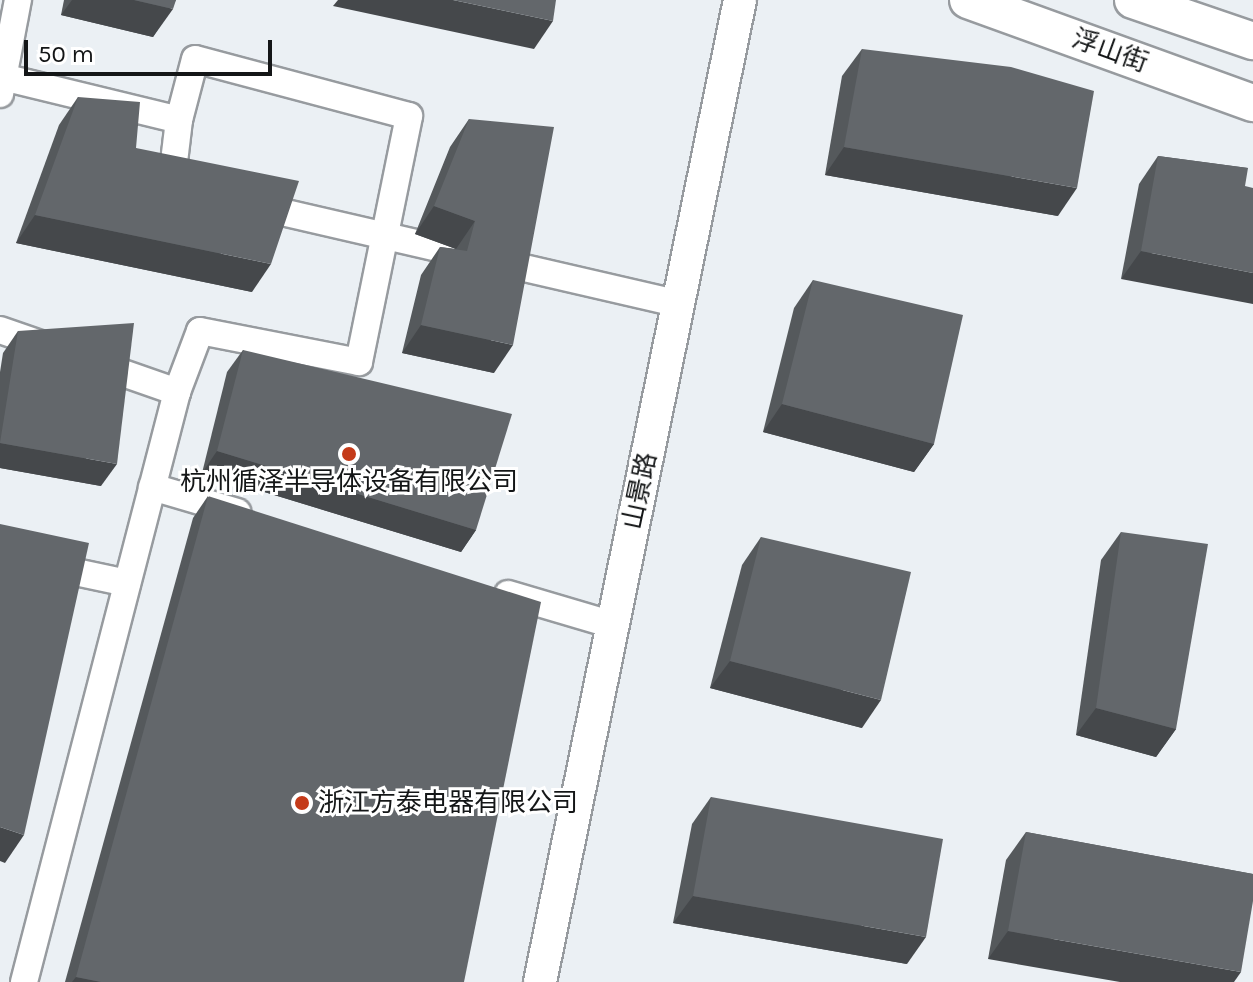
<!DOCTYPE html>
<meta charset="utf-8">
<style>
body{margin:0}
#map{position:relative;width:1253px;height:982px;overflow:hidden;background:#ebf0f4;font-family:Karla,"Noto Sans SC",sans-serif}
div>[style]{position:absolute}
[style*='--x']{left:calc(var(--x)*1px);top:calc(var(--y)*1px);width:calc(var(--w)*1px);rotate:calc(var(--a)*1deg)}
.roads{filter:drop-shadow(2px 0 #979b9f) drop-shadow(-2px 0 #979b9f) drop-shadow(0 2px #979b9f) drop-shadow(0 -2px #979b9f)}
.minor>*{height:26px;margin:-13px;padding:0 13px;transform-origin:13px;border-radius:13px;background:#fff}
.tertiary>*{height:32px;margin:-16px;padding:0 16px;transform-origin:16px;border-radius:16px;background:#fff}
.secondary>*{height:36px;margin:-18px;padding:0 18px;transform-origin:18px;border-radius:18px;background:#fff}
.wall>*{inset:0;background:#55595c}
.shaded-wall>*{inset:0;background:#45484b}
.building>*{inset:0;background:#63676b}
.dots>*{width:22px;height:22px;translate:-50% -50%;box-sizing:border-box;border:4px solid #fff;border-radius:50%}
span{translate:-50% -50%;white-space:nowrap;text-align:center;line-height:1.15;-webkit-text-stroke:6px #fff;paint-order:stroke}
.street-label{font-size:26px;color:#141617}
.poi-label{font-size:26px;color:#141617}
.left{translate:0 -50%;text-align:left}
.scale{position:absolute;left:24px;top:40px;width:248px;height:36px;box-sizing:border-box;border:4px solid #141617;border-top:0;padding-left:10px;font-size:24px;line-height:28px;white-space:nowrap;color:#141617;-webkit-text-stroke:6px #fff;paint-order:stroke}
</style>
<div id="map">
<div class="roads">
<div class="minor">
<div style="--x:3;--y:77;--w:181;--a:13.7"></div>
<div style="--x:179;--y:120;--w:67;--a:96.8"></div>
<div style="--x:0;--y:94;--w:96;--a:-79.2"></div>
<div style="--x:256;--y:206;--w:434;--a:13"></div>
<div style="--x:0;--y:330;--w:52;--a:19.1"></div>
<div style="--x:97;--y:364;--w:85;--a:19.3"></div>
<div style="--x:152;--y:487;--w:89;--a:16.4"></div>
<div style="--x:0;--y:556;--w:130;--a:12"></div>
<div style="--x:508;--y:594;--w:109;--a:16.4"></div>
<div style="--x:24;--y:982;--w:610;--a:-75.46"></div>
<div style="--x:177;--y:392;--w:65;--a:-69.3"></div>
<div style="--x:200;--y:331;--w:162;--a:11"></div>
<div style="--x:359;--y:362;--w:251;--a:-78.5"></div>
<div style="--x:409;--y:116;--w:221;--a:-165.1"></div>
<div style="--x:195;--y:59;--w:63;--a:104.7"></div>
</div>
<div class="tertiary">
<div style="--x:540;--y:982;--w:1002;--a:-78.49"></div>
</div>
<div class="secondary">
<div style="--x:968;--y:0;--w:303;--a:19.9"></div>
<div style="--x:1133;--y:0;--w:127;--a:18.9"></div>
</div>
</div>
<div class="wall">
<div style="clip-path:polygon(64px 0,176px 0,153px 37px,61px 15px)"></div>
<div style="clip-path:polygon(862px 49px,1058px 216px,825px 175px,842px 76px)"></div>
<div style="clip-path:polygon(78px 97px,136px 148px,252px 292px,16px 243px,59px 125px)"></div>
<div style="clip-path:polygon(469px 119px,494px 373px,402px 353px,421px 275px,440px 247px,456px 249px,415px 234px,450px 147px)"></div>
<div style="clip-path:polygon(1158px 156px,1248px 168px,1121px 279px,1139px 184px)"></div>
<div style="clip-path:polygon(813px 280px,934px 444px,914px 472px,763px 432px,794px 308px)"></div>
<div style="clip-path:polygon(18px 331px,101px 486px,0 468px,0 372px,3px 353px)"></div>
<div style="clip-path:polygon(243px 350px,476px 530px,461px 552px,202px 473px,227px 372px)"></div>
<div style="clip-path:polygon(208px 496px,464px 982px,65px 982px,193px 518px)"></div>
<div style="clip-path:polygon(1121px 532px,1176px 729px,1156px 757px,1076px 735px,1101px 560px)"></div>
<div style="clip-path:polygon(761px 537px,862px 728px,710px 688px,742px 565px)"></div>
<div style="clip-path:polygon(711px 797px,907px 964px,673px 923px,692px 824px)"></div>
<div style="clip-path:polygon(1026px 832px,1253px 874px,988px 959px,1006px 860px)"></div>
</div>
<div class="shaded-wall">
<div style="clip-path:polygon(72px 0,134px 0,173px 9px,153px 37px,61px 15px)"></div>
<div style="clip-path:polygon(338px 0,453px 0,553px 21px,534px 49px,333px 6px)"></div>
<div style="clip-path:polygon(844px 147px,1077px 188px,1058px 216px,825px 175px)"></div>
<div style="clip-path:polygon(434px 206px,475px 221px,456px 249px,415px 234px)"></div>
<div style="clip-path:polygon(35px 215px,271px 264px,252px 292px,16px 243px)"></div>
<div style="clip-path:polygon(1141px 251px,1253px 273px,1253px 304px,1121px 279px)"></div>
<div style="clip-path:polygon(421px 325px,513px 345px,494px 373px,402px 353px)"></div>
<div style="clip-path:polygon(782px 404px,934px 444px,914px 472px,763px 432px)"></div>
<div style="clip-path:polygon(0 443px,117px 464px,101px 486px,0 468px)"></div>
<div style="clip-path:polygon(217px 451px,476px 530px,461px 552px,202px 473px)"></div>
<div style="clip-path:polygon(730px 661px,881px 700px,862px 728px,710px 688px)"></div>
<div style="clip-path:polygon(1096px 708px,1176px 729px,1156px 757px,1076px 735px)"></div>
<div style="clip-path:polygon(0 827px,24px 835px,5px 863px,0 861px)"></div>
<div style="clip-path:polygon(693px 896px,926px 937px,907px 964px,673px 923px)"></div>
<div style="clip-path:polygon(1008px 931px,1241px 972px,1234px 982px,1120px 982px,988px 959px)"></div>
<div style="clip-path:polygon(76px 977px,101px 982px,72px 982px)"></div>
</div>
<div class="building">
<div style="clip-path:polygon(134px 0,176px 0,173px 9px)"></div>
<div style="clip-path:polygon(453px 0,556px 0,553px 21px)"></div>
<div style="clip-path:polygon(862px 49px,1011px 67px,1094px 91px,1077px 188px,844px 147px)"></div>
<div style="clip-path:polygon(78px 97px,140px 102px,136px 148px,299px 181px,271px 264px,35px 215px)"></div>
<div style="clip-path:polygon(469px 119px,554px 127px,513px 345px,421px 325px,440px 247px,467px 251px,475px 221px,434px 206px)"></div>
<div style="clip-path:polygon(1158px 156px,1248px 168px,1245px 186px,1253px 188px,1253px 273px,1141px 251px)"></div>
<div style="clip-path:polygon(813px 280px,963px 315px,934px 444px,782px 404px)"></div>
<div style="clip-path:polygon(134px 323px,117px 464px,0 443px,18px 331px)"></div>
<div style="clip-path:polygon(243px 350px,512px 414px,476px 530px,217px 451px)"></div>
<div style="clip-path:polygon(208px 496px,541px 602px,464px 982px,101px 982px,76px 977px)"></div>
<div style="clip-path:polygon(0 524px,89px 543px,24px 835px,0 827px)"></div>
<div style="clip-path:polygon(1121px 532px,1208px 544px,1176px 729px,1096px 708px)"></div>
<div style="clip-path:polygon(761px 537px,911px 572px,881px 700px,730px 661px)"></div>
<div style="clip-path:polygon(711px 797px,943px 839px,926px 937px,693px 896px)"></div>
<div style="clip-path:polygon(1026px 832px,1253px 874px,1253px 901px,1241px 972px,1008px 931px)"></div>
</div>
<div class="dots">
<div style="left:349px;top:454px;background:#c43a19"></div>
<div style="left:302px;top:803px;background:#c43a19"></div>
</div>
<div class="street-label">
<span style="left:1110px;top:51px;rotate:20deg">浮山街</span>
<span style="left:640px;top:491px;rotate:-78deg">山景路</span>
</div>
<div class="poi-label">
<span style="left:349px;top:482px">杭州循泽半导体设备有限公司</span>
<span class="left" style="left:318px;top:803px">浙江方泰电器有限公司</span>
</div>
<div class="scale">50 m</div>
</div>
